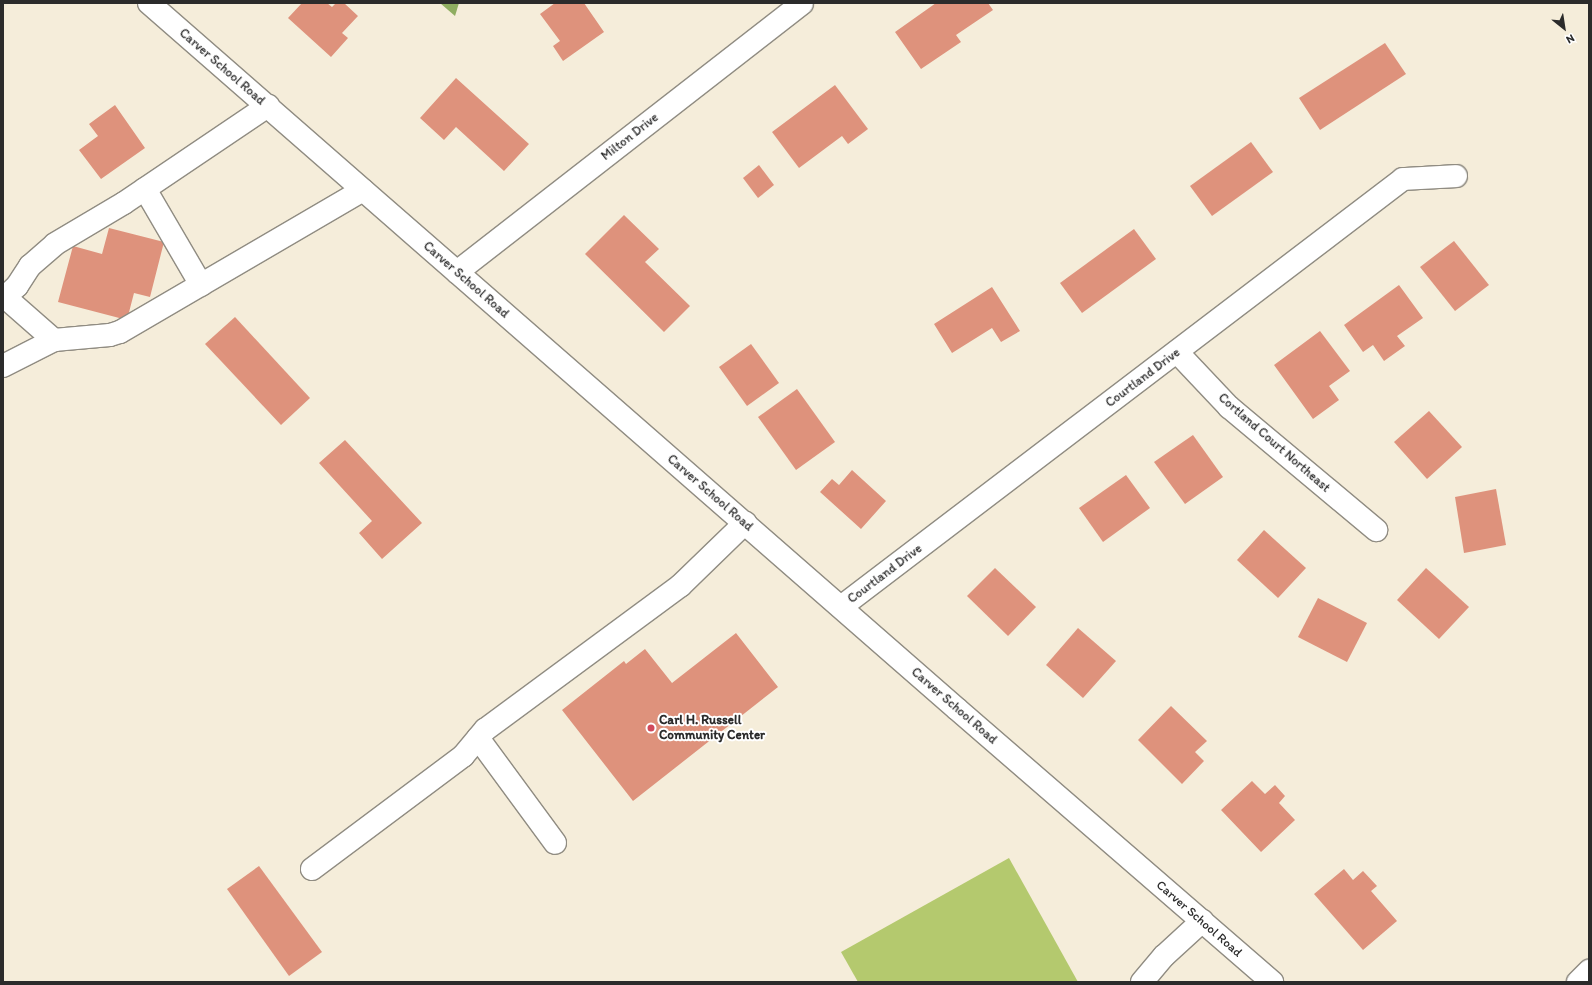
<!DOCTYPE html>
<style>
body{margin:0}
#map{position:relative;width:1592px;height:985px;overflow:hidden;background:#f5edda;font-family:Itim,sans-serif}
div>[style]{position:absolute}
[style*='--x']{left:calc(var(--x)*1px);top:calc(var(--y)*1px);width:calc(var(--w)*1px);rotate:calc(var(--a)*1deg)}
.green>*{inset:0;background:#b4c96e}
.forest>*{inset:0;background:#8fad61}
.building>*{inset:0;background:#de927c}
.roads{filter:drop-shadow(1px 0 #908c82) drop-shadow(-1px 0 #908c82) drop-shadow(0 1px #908c82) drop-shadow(0 -1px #908c82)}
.minor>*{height:22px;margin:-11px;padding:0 11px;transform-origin:11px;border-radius:11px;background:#fff}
.major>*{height:22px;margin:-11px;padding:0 11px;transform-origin:11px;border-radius:11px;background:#fff}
.dots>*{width:11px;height:11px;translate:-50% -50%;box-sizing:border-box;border:2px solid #fff;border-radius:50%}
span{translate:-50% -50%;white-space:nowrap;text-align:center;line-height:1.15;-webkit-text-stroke:4px #fff;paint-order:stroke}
.street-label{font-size:13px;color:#2b2b2b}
.poi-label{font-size:13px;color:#2b2b2b;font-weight:700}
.left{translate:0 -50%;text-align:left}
.frame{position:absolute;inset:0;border:4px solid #2b2b2b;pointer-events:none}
.north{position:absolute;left:1544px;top:8px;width:40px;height:40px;-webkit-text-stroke:3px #fff;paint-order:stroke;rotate:150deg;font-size:11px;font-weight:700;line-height:16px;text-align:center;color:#2b2b2b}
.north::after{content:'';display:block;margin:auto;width:14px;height:18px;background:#2b2b2b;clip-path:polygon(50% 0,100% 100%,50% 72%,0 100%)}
</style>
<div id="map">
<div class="green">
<div style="clip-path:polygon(1009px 858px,1078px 982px,858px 982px,841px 952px)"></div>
</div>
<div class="forest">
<div style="clip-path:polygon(440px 3px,459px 3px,455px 16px)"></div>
</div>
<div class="building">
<div style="clip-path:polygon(302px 3px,327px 3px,332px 7px,336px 3px,344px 3px,358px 16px,342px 33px,348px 38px,331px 57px,288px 18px)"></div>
<div style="clip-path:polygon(555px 3px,584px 3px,604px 32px,563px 61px,553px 46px,560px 41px,540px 14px)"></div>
<div style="clip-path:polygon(936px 3px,988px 3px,993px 10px,956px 35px,961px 42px,921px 69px,895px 32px)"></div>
<div style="clip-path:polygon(1385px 43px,1406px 74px,1320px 130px,1299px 98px)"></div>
<div style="clip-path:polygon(456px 78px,529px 144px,504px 171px,456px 127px,444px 140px,420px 118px)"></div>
<div style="clip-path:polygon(835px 85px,868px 129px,848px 144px,842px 136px,799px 168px,772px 132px)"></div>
<div style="clip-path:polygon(115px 105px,145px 148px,101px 179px,79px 150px,98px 136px,89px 124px)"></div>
<div style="clip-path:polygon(1251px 142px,1273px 172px,1212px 216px,1190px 186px)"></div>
<div style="clip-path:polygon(759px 165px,774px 185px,758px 198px,743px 178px)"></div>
<div style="clip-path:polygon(624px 215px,659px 249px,645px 262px,690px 306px,664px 332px,585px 254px)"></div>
<div style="clip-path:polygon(109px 228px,164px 242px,150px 297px,134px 293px,127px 320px,58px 302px,73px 246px,102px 254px)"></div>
<div style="clip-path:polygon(1134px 229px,1156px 259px,1082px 313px,1060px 283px)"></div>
<div style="clip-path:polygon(1454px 241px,1489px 285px,1455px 311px,1420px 267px)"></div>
<div style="clip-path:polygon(1399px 285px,1423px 318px,1397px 336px,1405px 346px,1384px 361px,1373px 345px,1363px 352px,1344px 325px)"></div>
<div style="clip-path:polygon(992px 287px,1020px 331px,1001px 342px,992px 328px,952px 353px,934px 324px)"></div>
<div style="clip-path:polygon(235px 317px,310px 398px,281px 425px,205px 344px)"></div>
<div style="clip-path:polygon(1320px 331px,1350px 371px,1329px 386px,1339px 400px,1313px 419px,1274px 365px)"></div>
<div style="clip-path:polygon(751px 344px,779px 383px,747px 406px,719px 367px)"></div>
<div style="clip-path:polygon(797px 389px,835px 442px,796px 470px,758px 417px)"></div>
<div style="clip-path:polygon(1429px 411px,1462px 447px,1427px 479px,1394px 442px)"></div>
<div style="clip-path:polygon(1193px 435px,1223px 477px,1185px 504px,1154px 462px)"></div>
<div style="clip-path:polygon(345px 440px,422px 523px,382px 559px,359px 533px,372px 521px,319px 463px)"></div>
<div style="clip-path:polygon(852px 470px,886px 501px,861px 529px,820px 492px,832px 479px,839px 485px)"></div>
<div style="clip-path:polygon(1126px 475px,1150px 508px,1103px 542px,1079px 508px)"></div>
<div style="clip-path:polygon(1496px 489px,1506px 545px,1464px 553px,1455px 497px)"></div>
<div style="clip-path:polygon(1264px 530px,1306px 568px,1278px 598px,1237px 560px)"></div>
<div style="clip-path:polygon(995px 568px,1036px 607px,1008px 636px,967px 596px)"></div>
<div style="clip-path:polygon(1426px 568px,1469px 607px,1439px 639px,1397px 600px)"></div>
<div style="clip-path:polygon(1318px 598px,1367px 623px,1347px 662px,1298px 637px)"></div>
<div style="clip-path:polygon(1078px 628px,1116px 661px,1083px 698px,1046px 665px)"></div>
<div style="clip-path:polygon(736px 633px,778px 687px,633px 801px,562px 710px,624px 661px,626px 664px,645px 649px,672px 683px)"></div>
<div style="clip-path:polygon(1171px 706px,1207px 741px,1195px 752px,1204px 761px,1182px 784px,1138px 740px)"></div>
<div style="clip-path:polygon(1252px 781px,1265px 794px,1275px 785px,1285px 796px,1279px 803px,1295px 820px,1261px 852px,1221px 810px)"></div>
<div style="clip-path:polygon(259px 866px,322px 952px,289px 976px,227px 889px)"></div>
<div style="clip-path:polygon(1344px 869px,1353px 880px,1363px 871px,1377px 886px,1371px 891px,1397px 921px,1363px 950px,1314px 894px)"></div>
</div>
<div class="roads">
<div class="minor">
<div style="--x:145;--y:189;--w:111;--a:59.7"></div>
<div style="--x:457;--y:272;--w:437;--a:-37.9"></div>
<div style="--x:6;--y:298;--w:64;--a:41.2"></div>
<div style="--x:3;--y:299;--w:19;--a:-43"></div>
<div style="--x:17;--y:286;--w:24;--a:-57"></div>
<div style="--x:30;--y:266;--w:33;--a:-41"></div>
<div style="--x:55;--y:244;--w:80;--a:-30.7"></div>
<div style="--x:124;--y:203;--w:174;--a:-34"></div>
<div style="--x:1177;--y:352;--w:76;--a:46.6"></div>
<div style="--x:1229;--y:407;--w:192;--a:39.9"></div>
<div style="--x:3;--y:366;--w:57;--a:-27"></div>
<div style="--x:54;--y:340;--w:56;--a:-5.1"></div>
<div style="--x:110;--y:335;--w:10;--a:-17"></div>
<div style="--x:120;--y:332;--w:281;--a:-30.3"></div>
<div style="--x:841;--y:607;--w:706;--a:-37.29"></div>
<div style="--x:1403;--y:179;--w:53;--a:-3.2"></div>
<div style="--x:478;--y:738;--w:130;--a:53.7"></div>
<div style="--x:312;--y:869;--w:189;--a:-36.8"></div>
<div style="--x:463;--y:756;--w:35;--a:-50"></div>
<div style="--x:486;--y:729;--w:241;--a:-36.4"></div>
<div style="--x:680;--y:586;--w:91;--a:-44.1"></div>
<div style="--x:1142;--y:982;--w:34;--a:-50"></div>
<div style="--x:1164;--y:956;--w:52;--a:-42.6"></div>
<div style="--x:1578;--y:982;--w:16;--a:-45"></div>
</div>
<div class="major">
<div style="--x:149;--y:3;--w:1073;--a:41.15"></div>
<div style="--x:957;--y:709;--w:417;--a:40.9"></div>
</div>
</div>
<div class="dots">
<div style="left:651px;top:728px;background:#d1495b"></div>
</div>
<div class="street-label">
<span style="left:222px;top:67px;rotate:41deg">Carver School Road</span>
<span style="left:630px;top:137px;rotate:-38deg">Milton Drive</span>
<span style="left:466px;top:280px;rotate:41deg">Carver School Road</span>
<span style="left:1143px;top:378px;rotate:-37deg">Courtland Drive</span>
<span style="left:1274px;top:443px;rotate:41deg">Cortland Court Northeast</span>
<span style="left:710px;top:493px;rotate:41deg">Carver School Road</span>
<span style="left:885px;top:574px;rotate:-37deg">Courtland Drive</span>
<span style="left:954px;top:706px;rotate:41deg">Carver School Road</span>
<span style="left:1199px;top:919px;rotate:41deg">Carver School Road</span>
</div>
<div class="poi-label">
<span class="left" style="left:659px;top:728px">Carl H. Russell<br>Community Center</span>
</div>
<div class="frame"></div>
<div class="north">N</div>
</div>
